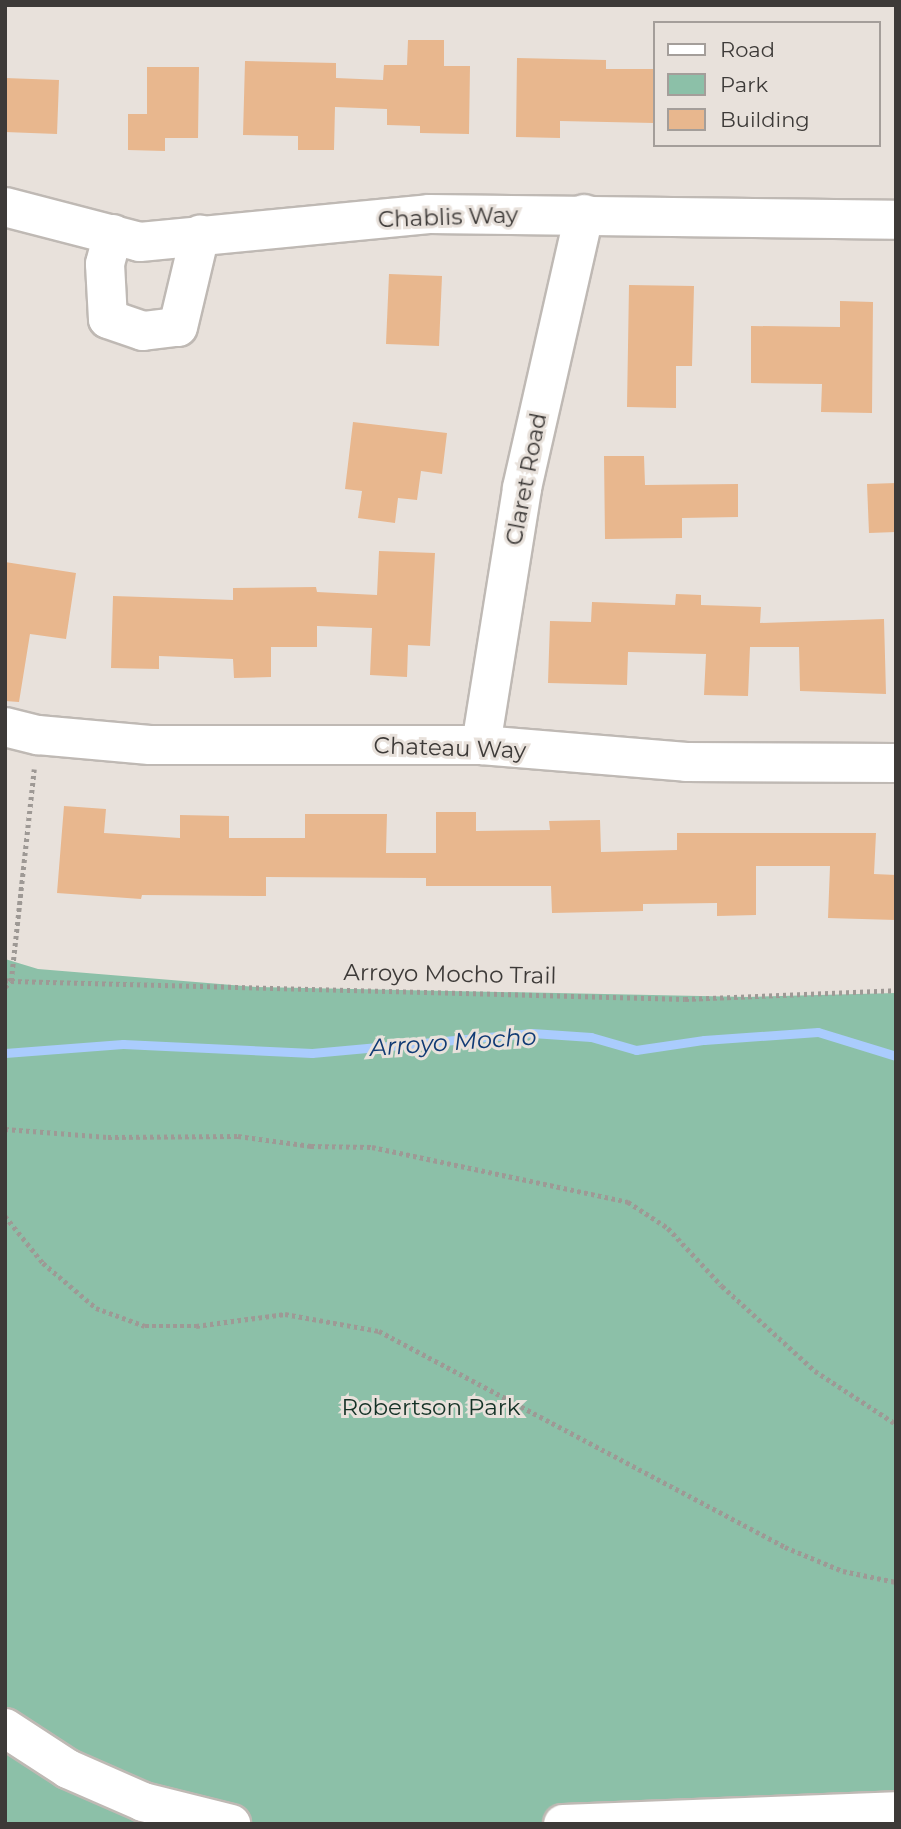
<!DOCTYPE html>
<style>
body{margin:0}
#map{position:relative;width:901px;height:1829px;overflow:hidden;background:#e8e1db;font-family:Montserrat,sans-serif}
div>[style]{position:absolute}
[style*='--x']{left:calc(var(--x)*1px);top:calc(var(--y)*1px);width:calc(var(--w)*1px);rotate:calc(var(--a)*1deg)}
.green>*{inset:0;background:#8cc0a8}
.stream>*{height:9px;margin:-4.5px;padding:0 4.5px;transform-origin:4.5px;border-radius:4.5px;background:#aaccfd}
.building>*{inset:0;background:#e8b78e}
.path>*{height:4.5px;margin-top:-2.25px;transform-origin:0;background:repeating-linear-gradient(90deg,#9e9995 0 3.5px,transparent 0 7px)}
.roads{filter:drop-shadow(2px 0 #bfb9b4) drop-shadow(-2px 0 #bfb9b4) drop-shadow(0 2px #bfb9b4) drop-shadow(0 -2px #bfb9b4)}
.minor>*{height:38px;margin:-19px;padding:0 19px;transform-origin:19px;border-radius:19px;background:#fff}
span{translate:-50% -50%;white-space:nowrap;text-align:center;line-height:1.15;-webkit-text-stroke:6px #e8e1db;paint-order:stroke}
.street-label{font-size:23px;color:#3d3a38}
.park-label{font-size:23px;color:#143226}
.water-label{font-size:24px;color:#103a74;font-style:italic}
.frame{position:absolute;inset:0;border:7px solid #3d3a38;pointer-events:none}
.legend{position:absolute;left:653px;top:21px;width:228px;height:126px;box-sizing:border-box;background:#e8e1db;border:2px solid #a49e9a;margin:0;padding:9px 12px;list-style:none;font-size:21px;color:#3d3a38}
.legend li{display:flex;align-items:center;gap:14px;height:35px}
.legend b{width:35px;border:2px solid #a49e9a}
</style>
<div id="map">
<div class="green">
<div style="clip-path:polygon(5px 959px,38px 969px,256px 987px,748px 997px,896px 993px,896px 1824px,5px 1824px)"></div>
</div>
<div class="stream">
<div style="--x:5;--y:1053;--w:118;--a:-4.4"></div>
<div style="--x:123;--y:1044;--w:189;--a:2.7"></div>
<div style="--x:312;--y:1053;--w:221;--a:-5.2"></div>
<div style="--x:532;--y:1033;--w:59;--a:3.9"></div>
<div style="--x:591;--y:1037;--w:47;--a:16.1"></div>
<div style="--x:636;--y:1050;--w:69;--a:-8.4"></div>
<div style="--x:704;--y:1040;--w:114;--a:-4"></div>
<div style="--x:818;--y:1032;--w:82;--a:17.1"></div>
</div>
<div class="building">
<div style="clip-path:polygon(408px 40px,444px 40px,444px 66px,470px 66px,469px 134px,420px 133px,420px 126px,387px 125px,387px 109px,335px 107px,334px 150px,298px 150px,298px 136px,243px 135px,245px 61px,336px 63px,336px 78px,383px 80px,384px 65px,407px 65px)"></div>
<div style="clip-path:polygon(517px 58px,606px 60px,606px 69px,654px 69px,654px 123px,560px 121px,560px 138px,516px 137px)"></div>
<div style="clip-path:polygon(147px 67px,199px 67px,198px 138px,165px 138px,165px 151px,128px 150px,128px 114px,147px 114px)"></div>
<div style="clip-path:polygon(5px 78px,59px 80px,57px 134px,5px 132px)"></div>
<div style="clip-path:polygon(389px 274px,442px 276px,439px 346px,386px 344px)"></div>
<div style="clip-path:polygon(629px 285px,694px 286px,692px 366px,676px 366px,676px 408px,627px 407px)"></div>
<div style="clip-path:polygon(840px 301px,873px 302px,872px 413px,821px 412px,822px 384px,751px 383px,751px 326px,840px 327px)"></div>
<div style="clip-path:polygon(353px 422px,447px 433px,442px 474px,421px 471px,417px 500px,398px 498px,395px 523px,358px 518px,362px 491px,345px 489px)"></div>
<div style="clip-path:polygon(604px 456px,644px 456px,645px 485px,738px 484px,738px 517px,682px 518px,682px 538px,605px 539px)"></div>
<div style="clip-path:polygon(896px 483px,896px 532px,869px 533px,867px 484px)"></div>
<div style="clip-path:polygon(379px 551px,435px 553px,430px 646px,408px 645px,407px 677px,370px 675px,372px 628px,317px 626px,317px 647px,271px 647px,271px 677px,234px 678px,233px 659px,159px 656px,159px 669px,111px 668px,113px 596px,233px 600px,233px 588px,316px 587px,317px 592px,377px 595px)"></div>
<div style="clip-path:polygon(5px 562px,76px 573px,66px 639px,30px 634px,19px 702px,5px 701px)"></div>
<div style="clip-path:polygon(676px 594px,701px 595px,701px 605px,761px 607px,760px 623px,884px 619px,886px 694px,800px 691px,799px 647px,750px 647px,748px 696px,704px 695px,706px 654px,628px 652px,627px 685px,548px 683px,550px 621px,591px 622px,592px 602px,675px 605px)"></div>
<div style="clip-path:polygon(64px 806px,106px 809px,104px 833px,180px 838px,180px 815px,229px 816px,229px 838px,305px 838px,305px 814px,387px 814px,386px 853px,436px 853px,436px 812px,476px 812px,476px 831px,550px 830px,549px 821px,600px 820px,601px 852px,677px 850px,677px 833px,876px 833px,874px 874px,896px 875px,896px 920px,828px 918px,830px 866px,756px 866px,756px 915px,717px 916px,717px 903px,643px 904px,643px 911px,552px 913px,551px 886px,426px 886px,426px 878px,266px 877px,266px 896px,142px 895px,141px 899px,57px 893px)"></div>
</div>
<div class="path">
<div style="--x:5;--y:980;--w:6;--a:9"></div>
<div style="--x:11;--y:981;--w:213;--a:-83.8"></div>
<div style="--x:5;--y:987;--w:8;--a:-45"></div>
<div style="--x:11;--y:981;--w:674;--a:1.53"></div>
<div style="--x:685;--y:999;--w:211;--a:-2.4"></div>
<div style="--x:5;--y:1129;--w:103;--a:4.4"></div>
<div style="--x:108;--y:1137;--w:130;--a:-0.4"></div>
<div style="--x:238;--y:1136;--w:74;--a:7.8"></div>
<div style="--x:311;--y:1146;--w:61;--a:0.9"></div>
<div style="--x:372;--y:1147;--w:262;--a:12.1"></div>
<div style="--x:628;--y:1202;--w:48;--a:33"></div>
<div style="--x:668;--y:1228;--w:79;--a:47"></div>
<div style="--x:722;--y:1286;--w:126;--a:42.4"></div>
<div style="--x:815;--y:1371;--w:97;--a:33.2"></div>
<div style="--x:5;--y:1216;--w:60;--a:51"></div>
<div style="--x:43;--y:1263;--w:70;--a:40.3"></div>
<div style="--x:96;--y:1308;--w:52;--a:20.2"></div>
<div style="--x:145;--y:1326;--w:51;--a:0"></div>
<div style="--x:196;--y:1326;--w:90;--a:-7.7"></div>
<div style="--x:285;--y:1314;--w:96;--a:10.3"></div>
<div style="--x:379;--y:1331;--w:460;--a:28"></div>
<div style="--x:785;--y:1547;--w:63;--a:22.5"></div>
<div style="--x:843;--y:1571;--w:54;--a:11.7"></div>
</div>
<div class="roads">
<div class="minor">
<div style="--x:5;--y:207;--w:139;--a:14.5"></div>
<div style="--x:140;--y:242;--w:290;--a:-5.5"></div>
<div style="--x:429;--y:214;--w:467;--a:0.7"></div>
<div style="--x:113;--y:234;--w:31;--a:105"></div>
<div style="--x:105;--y:264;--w:55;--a:86.9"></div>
<div style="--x:108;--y:319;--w:37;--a:19"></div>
<div style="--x:143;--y:331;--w:35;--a:-7"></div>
<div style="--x:178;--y:327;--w:95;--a:-76.6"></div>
<div style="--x:5;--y:727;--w:34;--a:14"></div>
<div style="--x:38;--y:735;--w:112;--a:5.1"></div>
<div style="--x:150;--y:745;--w:331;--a:0"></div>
<div style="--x:481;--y:745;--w:206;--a:4.7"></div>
<div style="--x:686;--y:762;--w:210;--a:0.3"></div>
<div style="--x:481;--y:745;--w:260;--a:-80.9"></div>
<div style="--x:522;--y:488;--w:281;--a:-77.2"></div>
<div style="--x:5;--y:1728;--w:75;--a:33.1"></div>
<div style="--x:68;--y:1769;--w:82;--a:23.7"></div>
<div style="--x:143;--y:1802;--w:91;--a:14"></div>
<div style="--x:563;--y:1824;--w:333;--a:-2.2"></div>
</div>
</div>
<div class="street-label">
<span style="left:448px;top:217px;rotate:-2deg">Chablis Way</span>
<span style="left:526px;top:479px;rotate:-79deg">Claret Road</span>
<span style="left:450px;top:748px;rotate:2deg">Chateau Way</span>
<span style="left:450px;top:974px;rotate:1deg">Arroyo Mocho Trail</span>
</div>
<div class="park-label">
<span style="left:431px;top:1407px">Robertson Park</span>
</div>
<div class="water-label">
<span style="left:453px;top:1042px;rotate:-4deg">Arroyo Mocho</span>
</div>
<div class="frame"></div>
<ul class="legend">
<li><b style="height:9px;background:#fff"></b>Road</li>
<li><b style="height:19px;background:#8cc0a8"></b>Park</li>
<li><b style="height:19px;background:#e8b78e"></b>Building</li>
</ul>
</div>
